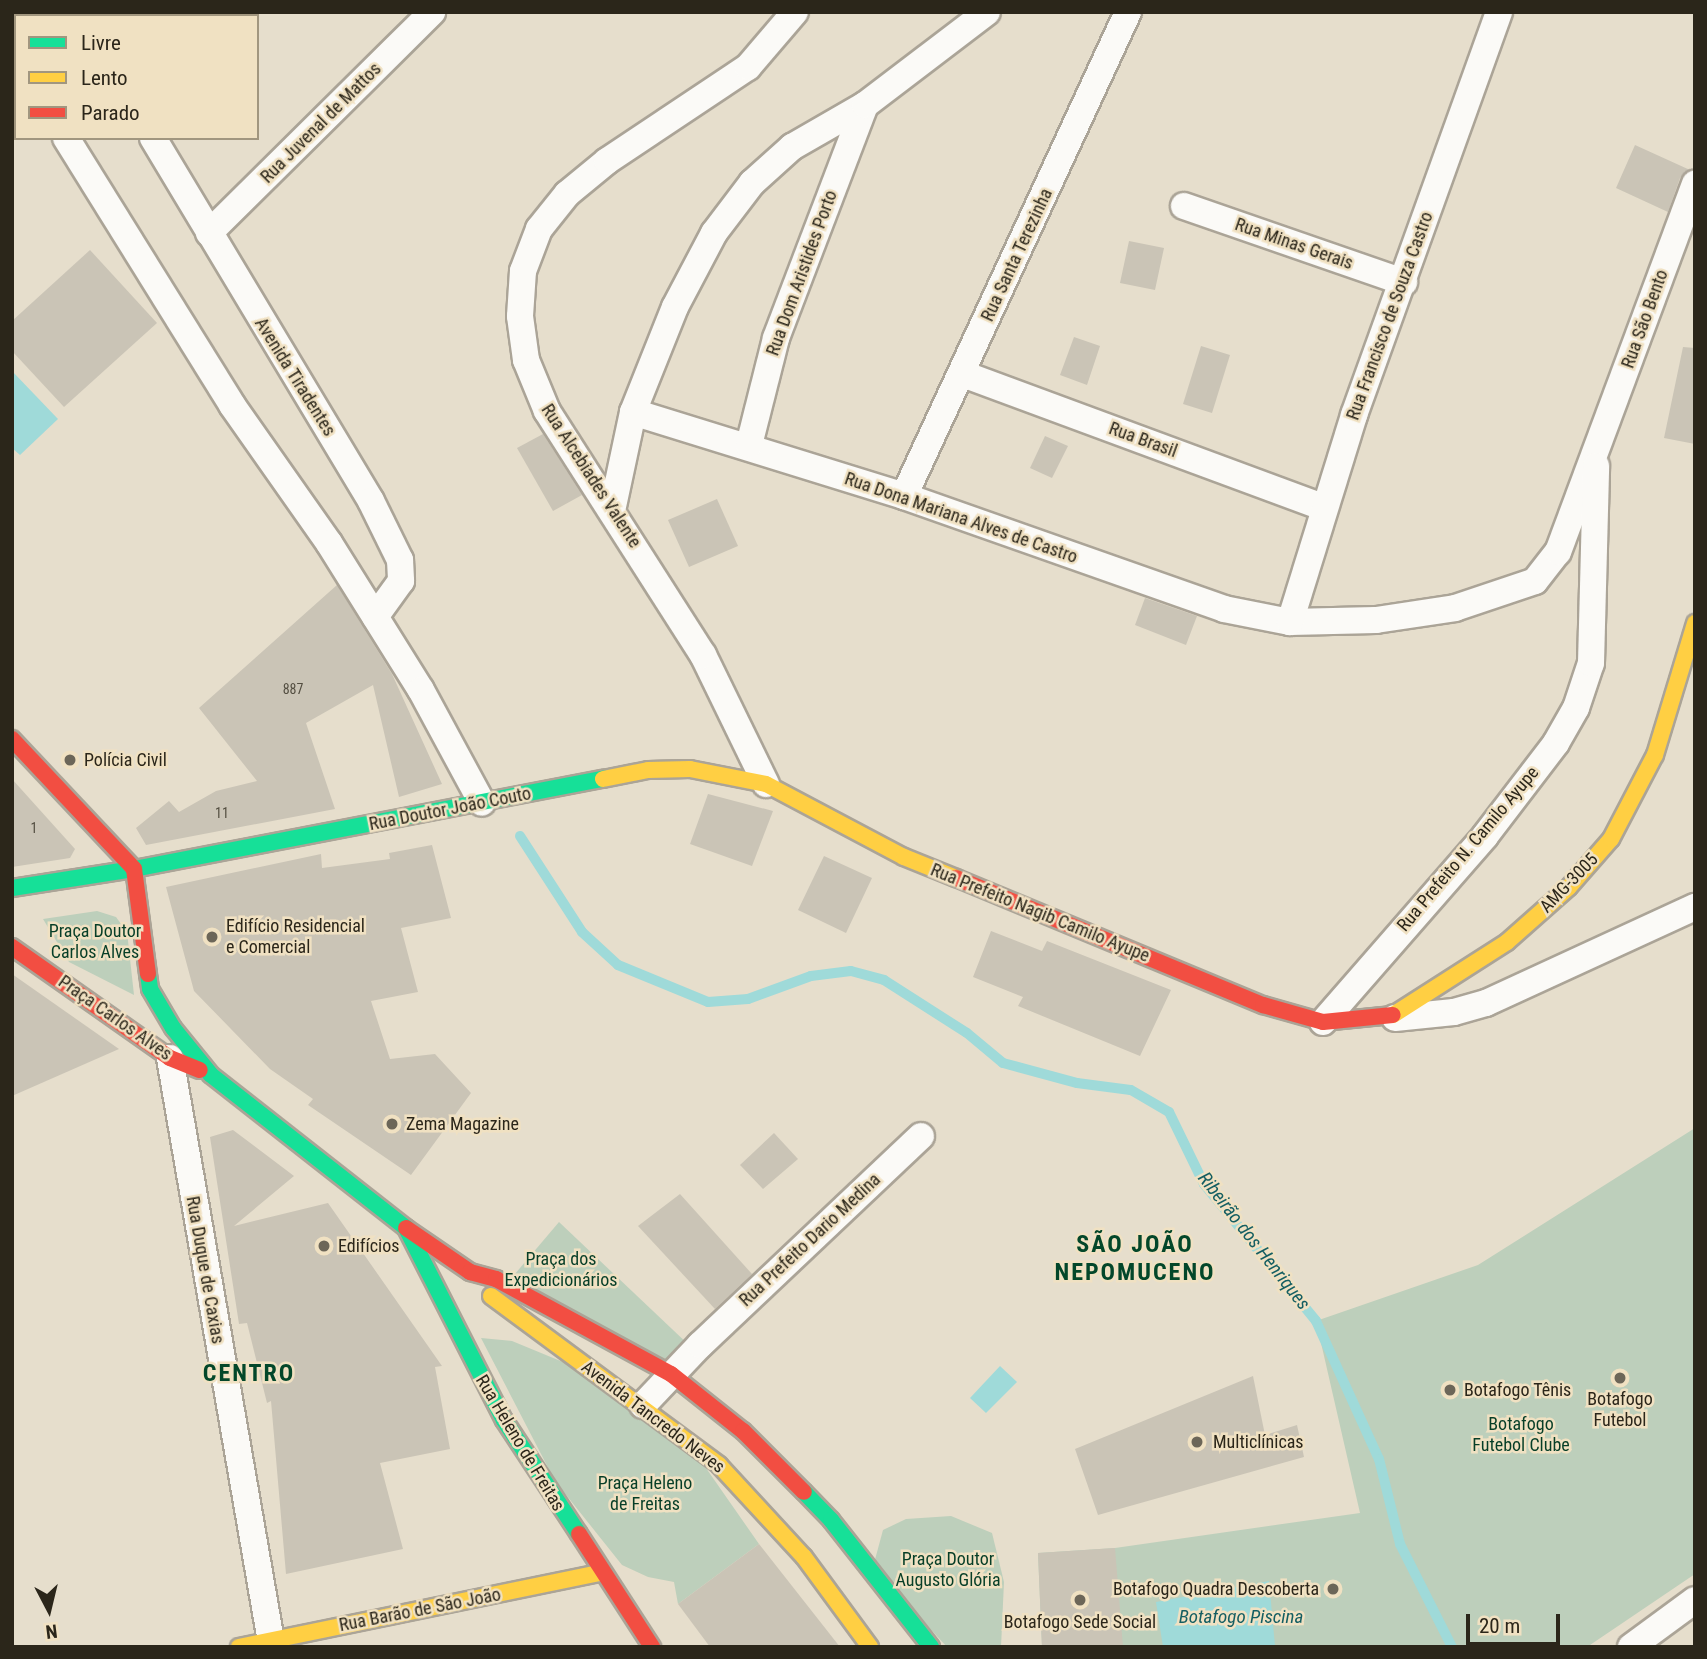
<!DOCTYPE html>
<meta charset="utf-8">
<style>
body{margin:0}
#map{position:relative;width:1707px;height:1659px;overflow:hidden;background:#e6decc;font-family:"Roboto Condensed",sans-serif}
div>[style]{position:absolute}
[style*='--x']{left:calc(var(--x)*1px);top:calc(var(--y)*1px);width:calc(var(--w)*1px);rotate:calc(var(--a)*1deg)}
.green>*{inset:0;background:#bdcfbb}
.water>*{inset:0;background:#9fdad9}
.stream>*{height:10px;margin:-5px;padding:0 5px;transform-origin:5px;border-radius:5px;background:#9fdad9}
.building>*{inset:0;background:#cac4b6}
.roads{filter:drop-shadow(2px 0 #aba497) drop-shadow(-2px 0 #aba497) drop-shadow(0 2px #aba497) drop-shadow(0 -2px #aba497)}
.street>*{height:26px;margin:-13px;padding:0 13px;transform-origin:13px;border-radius:13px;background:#fbfaf7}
.fast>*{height:16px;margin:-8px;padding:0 8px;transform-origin:8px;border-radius:8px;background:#16e098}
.slow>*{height:16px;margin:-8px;padding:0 8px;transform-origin:8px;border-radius:8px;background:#ffcf43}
.jam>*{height:16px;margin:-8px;padding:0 8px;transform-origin:8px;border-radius:8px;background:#f24e42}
.dots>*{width:19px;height:19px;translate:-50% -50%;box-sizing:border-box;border:4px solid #f0e1c2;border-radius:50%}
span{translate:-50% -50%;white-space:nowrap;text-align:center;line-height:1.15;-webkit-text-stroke:5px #f0e1c2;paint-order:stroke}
.number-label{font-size:14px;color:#534e41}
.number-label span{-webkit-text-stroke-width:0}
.street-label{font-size:18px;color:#2b261a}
.poi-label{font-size:18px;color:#2b261a}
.left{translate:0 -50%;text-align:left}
.right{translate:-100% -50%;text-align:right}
.park-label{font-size:18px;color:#063e27}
.water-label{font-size:19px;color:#145e62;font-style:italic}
.district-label{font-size:24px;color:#03472a;font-weight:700;letter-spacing:2px}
.frame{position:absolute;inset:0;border:14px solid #2b261a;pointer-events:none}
.legend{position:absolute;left:14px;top:14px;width:245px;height:126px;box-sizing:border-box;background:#f0e1c2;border:2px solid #a1967f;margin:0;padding:9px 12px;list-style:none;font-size:21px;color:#2b261a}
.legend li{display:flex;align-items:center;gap:14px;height:35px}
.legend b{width:35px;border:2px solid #a1967f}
.north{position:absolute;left:14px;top:1575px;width:70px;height:70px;-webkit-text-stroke:5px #f0e1c2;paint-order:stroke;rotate:173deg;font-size:19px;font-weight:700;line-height:28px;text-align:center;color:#2b261a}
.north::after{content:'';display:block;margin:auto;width:24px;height:32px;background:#2b261a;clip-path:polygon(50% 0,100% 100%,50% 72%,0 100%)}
.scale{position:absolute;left:1466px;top:1614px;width:94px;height:32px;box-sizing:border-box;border:4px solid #2b261a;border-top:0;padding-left:9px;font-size:21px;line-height:24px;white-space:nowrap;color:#2b261a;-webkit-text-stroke:5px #f0e1c2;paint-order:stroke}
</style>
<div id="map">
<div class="green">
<div style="clip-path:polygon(97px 911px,116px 917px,127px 932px,134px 995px,69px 962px,43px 919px)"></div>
<div style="clip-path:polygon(1695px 1128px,1695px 1574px,1590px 1645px,1042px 1647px,1038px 1553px,1115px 1548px,1360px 1513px,1316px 1321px,1478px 1265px)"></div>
<div style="clip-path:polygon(559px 1222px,691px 1347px,662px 1362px,509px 1281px)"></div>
<div style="clip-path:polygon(481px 1338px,512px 1341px,592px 1374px,692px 1448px,759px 1544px,678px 1604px,674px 1582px,648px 1577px,622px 1565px,555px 1481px)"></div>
<div style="clip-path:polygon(951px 1516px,992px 1533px,1004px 1582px,1001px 1647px,947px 1647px,873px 1567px,883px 1530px,906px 1519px)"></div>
</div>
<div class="water">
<div style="clip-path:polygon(12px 371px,58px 419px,20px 455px,12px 448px)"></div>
<div style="clip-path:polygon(1000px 1366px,1017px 1382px,986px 1413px,970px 1398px)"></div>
<div style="clip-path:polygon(1269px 1581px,1275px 1646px,1163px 1647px,1156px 1602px)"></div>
</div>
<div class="stream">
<div style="--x:28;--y:12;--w:5;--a:53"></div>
<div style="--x:520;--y:836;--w:114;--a:57.1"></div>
<div style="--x:582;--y:932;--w:49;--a:42.5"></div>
<div style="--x:618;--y:965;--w:97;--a:22.3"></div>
<div style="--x:708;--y:1002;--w:40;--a:-4.3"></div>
<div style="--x:748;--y:999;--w:67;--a:-20.1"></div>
<div style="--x:811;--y:976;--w:40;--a:-7.1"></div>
<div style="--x:851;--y:971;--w:34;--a:15"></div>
<div style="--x:884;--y:980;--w:98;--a:32.6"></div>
<div style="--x:967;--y:1033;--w:47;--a:39.8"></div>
<div style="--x:1003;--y:1063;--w:77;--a:15.1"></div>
<div style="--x:1077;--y:1083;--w:54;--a:7.4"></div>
<div style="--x:1131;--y:1090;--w:44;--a:30.1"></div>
<div style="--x:1169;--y:1112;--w:80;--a:64.1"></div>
<div style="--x:1204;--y:1184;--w:177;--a:50.7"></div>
<div style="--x:1316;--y:1321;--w:152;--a:65.5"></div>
<div style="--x:1379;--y:1459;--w:88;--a:76.1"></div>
<div style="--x:1400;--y:1544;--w:115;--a:63.2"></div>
</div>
<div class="building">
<div style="clip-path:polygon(1635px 145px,1690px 170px,1680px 178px,1668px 212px,1616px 188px)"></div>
<div style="clip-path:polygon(1129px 241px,1164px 248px,1155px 290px,1120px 283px)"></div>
<div style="clip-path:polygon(90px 250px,157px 323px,64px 407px,12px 351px,12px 321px)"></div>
<div style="clip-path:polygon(1074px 337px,1100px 346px,1087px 385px,1060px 375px)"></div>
<div style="clip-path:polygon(1201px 346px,1230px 355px,1212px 413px,1183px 404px)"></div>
<div style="clip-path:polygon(1683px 347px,1695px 348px,1695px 444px,1664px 438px)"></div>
<div style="clip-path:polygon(543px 434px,582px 495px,553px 511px,517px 448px)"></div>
<div style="clip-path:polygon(1045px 436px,1068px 446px,1052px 478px,1030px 468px)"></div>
<div style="clip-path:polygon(717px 499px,738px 546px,689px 567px,668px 520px)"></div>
<div style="clip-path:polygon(337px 585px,392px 674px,442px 784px,399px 797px,373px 685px,306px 723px,335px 809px,146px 845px,136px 828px,169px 801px,179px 812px,216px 791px,257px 781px,199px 708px)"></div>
<div style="clip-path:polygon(1145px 598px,1197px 616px,1186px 645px,1135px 625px)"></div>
<div style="clip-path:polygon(12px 779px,75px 849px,70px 858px,12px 867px)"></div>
<div style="clip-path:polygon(708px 794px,773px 811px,752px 866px,690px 844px)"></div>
<div style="clip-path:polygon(432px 845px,451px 918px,401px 928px,418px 992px,371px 1001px,390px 1059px,435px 1054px,471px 1093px,411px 1175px,308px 1105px,313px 1099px,270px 1069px,194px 991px,166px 887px,321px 854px,322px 868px,390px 859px,389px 853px)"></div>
<div style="clip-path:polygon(824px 856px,872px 878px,846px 933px,798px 910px)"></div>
<div style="clip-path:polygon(991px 931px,1042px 951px,1047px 941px,1171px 990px,1140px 1056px,1018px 1006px,1023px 997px,973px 977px)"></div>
<div style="clip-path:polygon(12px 974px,119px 1049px,12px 1096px)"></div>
<div style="clip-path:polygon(233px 1130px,294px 1176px,234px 1226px,328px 1203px,442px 1366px,435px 1367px,450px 1449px,380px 1463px,403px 1549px,286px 1574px,271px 1401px,267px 1403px,247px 1323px,239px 1324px,210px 1137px)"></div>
<div style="clip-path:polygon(774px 1133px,798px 1159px,763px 1189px,740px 1165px)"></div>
<div style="clip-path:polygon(680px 1194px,752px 1274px,715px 1309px,638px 1226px)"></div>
<div style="clip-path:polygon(1253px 1376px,1265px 1435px,1297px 1425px,1304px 1457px,1098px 1515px,1075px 1449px)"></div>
<div style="clip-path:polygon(759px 1544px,840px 1647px,710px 1647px,678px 1604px)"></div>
<div style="clip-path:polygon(1115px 1548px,1123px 1647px,1042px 1647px,1038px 1553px)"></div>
</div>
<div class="roads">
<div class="street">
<div style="--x:67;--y:12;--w:5;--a:53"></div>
<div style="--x:132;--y:16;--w:6;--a:-45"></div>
<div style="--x:12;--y:64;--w:6;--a:51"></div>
<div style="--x:12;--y:119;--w:5;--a:-37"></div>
<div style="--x:66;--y:138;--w:314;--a:58.1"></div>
<div style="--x:232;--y:405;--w:169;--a:54.9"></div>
<div style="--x:329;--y:543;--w:173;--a:58"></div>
<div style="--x:421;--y:690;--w:128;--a:61.6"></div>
<div style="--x:153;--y:138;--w:423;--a:59"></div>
<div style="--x:371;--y:501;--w:66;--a:63.8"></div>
<div style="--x:400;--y:560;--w:21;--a:87"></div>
<div style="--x:401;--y:581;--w:44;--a:125.8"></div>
<div style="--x:1184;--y:206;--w:233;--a:19.1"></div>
<div style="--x:209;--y:233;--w:314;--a:-44.7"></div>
<div style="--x:963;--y:374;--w:384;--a:20.3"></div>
<div style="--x:633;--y:412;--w:284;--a:17.2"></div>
<div style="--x:904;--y:496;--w:339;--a:19.4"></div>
<div style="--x:1224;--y:609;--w:67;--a:11.1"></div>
<div style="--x:1290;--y:622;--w:86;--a:-1.3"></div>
<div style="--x:1376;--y:620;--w:80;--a:-8.6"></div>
<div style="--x:1455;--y:608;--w:84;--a:-18.6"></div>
<div style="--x:1535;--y:581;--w:37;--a:-52"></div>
<div style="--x:1558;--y:552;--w:393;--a:-69.6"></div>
<div style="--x:749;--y:445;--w:110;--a:-75.8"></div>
<div style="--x:776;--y:338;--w:249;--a:-69.1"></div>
<div style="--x:904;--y:496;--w:533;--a:-65.16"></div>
<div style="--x:612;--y:511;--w:101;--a:-78"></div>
<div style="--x:633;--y:412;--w:113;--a:-68.2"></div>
<div style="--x:675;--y:307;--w:84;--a:-62.2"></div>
<div style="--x:714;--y:233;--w:63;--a:-52.8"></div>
<div style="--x:752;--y:183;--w:54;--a:-42"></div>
<div style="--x:792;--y:147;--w:84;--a:-29.9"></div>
<div style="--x:865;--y:105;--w:153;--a:-37.3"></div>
<div style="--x:1290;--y:622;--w:217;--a:-72.8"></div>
<div style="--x:1354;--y:415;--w:428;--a:-70.2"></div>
<div style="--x:766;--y:784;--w:144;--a:-116"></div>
<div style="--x:703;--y:655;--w:290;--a:-122.6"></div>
<div style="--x:547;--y:411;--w:55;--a:-112.4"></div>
<div style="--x:526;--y:360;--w:44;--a:-97.8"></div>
<div style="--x:520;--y:316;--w:45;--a:-86.2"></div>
<div style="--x:523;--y:271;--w:45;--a:-69.1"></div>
<div style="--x:539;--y:229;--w:45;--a:-51.3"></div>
<div style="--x:567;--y:194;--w:52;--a:-39.5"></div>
<div style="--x:607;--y:161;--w:169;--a:-33.7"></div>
<div style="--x:748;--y:67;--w:72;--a:-49.5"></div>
<div style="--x:1395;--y:1018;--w:59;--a:-5.8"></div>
<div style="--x:1454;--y:1012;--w:33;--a:-16"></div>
<div style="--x:1486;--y:1003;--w:230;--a:-24.7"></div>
<div style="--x:1323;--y:1022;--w:247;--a:-48.9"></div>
<div style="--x:1485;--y:836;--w:117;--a:-52.6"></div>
<div style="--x:1556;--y:743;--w:40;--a:-60.3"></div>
<div style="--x:1576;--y:708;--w:47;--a:-71.6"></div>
<div style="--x:1591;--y:663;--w:197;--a:-88.5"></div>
<div style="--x:170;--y:1058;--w:598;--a:80.18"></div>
<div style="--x:643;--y:1405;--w:83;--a:-46.5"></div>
<div style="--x:700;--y:1345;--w:304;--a:-43.4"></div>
<div style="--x:1631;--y:1647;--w:79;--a:-36.3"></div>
</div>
<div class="fast">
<div style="--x:12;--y:888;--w:123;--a:-8.9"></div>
<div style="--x:134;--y:869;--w:478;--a:-10.9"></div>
<div style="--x:148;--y:974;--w:15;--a:82"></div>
<div style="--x:150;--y:989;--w:45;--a:59.5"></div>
<div style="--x:173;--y:1028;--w:60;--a:51"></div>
<div style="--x:211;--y:1075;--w:248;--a:38.1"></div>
<div style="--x:406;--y:1228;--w:216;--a:63"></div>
<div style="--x:504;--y:1420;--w:136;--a:56.7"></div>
<div style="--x:804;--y:1492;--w:39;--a:46"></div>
<div style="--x:831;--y:1520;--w:162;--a:51.8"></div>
</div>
<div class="slow">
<div style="--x:603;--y:779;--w:46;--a:-11.3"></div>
<div style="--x:648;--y:770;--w:42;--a:-1.4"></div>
<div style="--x:690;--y:769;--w:77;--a:11.2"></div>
<div style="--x:766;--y:784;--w:156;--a:27.9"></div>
<div style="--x:904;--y:857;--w:56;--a:22"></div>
<div style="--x:1393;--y:1015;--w:135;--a:-32.6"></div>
<div style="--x:1507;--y:942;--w:83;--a:-41.6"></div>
<div style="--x:1569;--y:887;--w:64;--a:-48.8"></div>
<div style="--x:1611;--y:839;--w:95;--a:-62.4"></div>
<div style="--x:1655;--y:755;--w:138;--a:-73.1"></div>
<div style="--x:491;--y:1296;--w:284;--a:36.5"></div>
<div style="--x:719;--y:1465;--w:125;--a:47.3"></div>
<div style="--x:804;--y:1557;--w:112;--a:53.7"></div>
<div style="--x:239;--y:1647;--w:369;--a:-11.6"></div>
</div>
<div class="jam">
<div style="--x:12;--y:739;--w:178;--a:46.8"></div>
<div style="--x:134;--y:869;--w:106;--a:82.4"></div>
<div style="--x:956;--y:878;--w:332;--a:22.5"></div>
<div style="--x:1263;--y:1005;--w:62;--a:15.8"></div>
<div style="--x:1323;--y:1022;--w:70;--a:-5.7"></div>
<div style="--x:12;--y:947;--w:193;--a:35.1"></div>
<div style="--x:170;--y:1058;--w:32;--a:22"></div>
<div style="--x:406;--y:1228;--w:78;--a:34.5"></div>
<div style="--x:470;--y:1272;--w:27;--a:15"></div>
<div style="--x:496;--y:1279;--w:199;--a:28.5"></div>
<div style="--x:671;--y:1374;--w:92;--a:38.4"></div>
<div style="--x:743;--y:1431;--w:86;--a:45"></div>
<div style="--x:579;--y:1534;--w:135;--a:57.1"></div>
</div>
</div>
<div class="dots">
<div style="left:70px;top:760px;background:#6c6658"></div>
<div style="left:212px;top:937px;background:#6c6658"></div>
<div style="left:392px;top:1124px;background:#6c6658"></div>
<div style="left:324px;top:1246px;background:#6c6658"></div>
<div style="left:1620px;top:1378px;background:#6c6658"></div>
<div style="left:1450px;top:1390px;background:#6c6658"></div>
<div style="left:1197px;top:1442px;background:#6c6658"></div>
<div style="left:1333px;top:1589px;background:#6c6658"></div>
<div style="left:1080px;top:1600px;background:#6c6658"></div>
</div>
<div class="number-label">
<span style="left:293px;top:689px">887</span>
<span style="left:222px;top:813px">11</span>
<span style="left:34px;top:828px">1</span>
</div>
<div class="street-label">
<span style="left:321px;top:123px;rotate:-45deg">Rua Juvenal de Mattos</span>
<span style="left:1294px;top:244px;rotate:19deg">Rua Minas Gerais</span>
<span style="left:1017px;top:255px;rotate:-65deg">Rua Santa Terezinha</span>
<span style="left:802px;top:273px;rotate:-70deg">Rua Dom Aristides Porto</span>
<span style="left:1390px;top:316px;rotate:-70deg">Rua Francisco de Souza Castro</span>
<span style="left:1645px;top:319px;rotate:-70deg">Rua São Bento</span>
<span style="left:295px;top:377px;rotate:58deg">Avenida Tiradentes</span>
<span style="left:1143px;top:440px;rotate:20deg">Rua Brasil</span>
<span style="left:591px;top:476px;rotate:57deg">Rua Alcebiades Valente</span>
<span style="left:961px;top:518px;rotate:19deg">Rua Dona Mariana Alves de Castro</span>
<span style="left:450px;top:809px;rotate:-11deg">Rua Doutor João Couto</span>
<span style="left:1468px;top:849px;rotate:-50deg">Rua Prefeito N. Camilo Ayupe</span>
<span style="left:1569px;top:883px;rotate:-46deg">AMG-3005</span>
<span style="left:1040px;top:913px;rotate:22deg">Rua Prefeito Nagib Camilo Ayupe</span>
<span style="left:115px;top:1018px;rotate:35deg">Praça Carlos Alves</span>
<span style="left:810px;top:1240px;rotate:-43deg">Rua Prefeito Dario Medina</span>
<span style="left:205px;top:1270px;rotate:80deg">Rua Duque de Caxias</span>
<span style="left:653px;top:1417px;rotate:37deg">Avenida Tancredo Neves</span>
<span style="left:520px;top:1443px;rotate:59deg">Rua Heleno de Freitas</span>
<span style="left:420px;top:1610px;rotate:-11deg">Rua Barão de São João</span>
</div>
<div class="poi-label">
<span class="left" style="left:84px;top:760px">Polícia Civil</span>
<span class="left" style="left:226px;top:937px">Edifício Residencial<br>e Comercial</span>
<span class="left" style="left:406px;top:1124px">Zema Magazine</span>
<span class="left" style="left:338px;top:1246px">Edifícios</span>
<span class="left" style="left:1464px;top:1390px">Botafogo Tênis</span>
<span style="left:1620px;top:1410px">Botafogo<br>Futebol</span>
<span class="left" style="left:1213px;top:1442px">Multiclínicas</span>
<span class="right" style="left:1319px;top:1589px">Botafogo Quadra Descoberta</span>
<span style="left:1080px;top:1622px">Botafogo Sede Social</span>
</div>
<div class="park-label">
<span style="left:95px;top:942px">Praça Doutor<br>Carlos Alves</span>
<span style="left:561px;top:1270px">Praça dos<br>Expedicionários</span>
<span style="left:1521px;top:1435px">Botafogo<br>Futebol Clube</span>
<span style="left:645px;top:1494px">Praça Heleno<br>de Freitas</span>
<span style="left:948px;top:1570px">Praça Doutor<br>Augusto Glória</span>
</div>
<div class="water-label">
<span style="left:1254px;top:1241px;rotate:52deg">Ribeirão dos Henriques</span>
<span style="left:1241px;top:1617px">Botafogo Piscina</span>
</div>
<div class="district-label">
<span style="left:1135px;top:1259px">SÃO JOÃO<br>NEPOMUCENO</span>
<span style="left:249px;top:1374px">CENTRO</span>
</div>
<div class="frame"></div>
<ul class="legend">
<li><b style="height:9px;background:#16e098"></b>Livre</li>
<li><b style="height:9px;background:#ffcf43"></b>Lento</li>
<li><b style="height:9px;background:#f24e42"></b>Parado</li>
</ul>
<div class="north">N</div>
<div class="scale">20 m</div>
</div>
